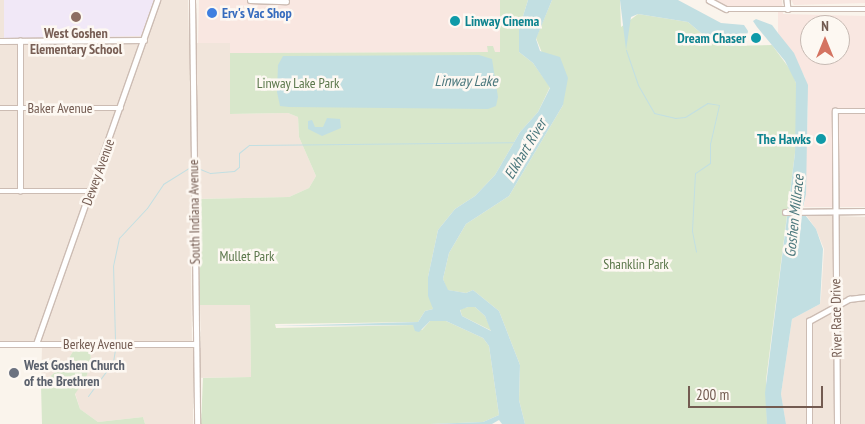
<!DOCTYPE html>
<style>
body{margin:0}
#map{position:relative;width:865px;height:424px;overflow:hidden;background:#faf4ec;font-family:"PT Sans Narrow",sans-serif}
div>[style]{position:absolute}
[style*='--x']{left:calc(var(--x)*1px);top:calc(var(--y)*1px);width:calc(var(--w)*1px);rotate:calc(var(--a)*1deg)}
.residential>*{inset:0;background:#f1e5db}
.commercial>*{inset:0;background:#f9e7e1}
.education>*{inset:0;background:#f1e8f7}
.green>*{inset:0;background:#d8e7cb}
.water>*{inset:0;background:#c2dfe2}
.stream>*{height:1px;margin:-0.5px;padding:0 0.5px;transform-origin:0.5px;border-radius:0.5px;background:#c2dfe2}
.roads{filter:drop-shadow(1px 0 #ccbcb3) drop-shadow(-1px 0 #ccbcb3) drop-shadow(0 1px #ccbcb3) drop-shadow(0 -1px #ccbcb3)}
.minor>*{height:4.5px;margin:-2.25px;padding:0 2.25px;transform-origin:2.25px;border-radius:2.25px;background:#fff}
.tertiary>*{height:5px;margin:-2.5px;padding:0 2.5px;transform-origin:2.5px;border-radius:2.5px;background:#fff}
.dots>*{width:14px;height:14px;translate:-50% -50%;box-sizing:border-box;border:2px solid #fdf8f2;border-radius:50%}
span{translate:-50% -50%;white-space:nowrap;text-align:center;line-height:1.15;-webkit-text-stroke:5px #fdf8f2;paint-order:stroke}
.shop-label{font-size:14px;color:#366cbe;font-weight:700}
.left{translate:0 -50%;text-align:left}
.culture-label{font-size:14px;color:#0d838f;font-weight:700}
.right{translate:-100% -50%;text-align:right}
.education-label{font-size:14px;color:#785e54;font-weight:700}
.park-label{font-size:14px;color:#5b774b}
.street-label{font-size:14px;color:#735b51}
.worship-label{font-size:14px;color:#5b616d;font-weight:700}
.water-label{font-size:15px;color:#4a777c;font-style:italic}
.north{position:absolute;left:800px;top:15px;width:50px;height:50px;box-sizing:border-box;background:#fdf8f2;border:1px solid #c6b9b2;border-radius:50%;rotate:0deg;font-size:14px;font-weight:700;line-height:20px;text-align:center;color:#735b51}
.north::after{content:'';display:block;margin:auto;width:18px;height:22px;background:#d47361;clip-path:polygon(50% 0,100% 100%,50% 72%,0 100%)}
.scale{position:absolute;left:688px;top:386px;width:135px;height:22px;box-sizing:border-box;border:2px solid #735b51;border-top:0;padding-left:6px;font-size:15px;line-height:18px;white-space:nowrap;color:#735b51;-webkit-text-stroke:4px #fdf8f2;paint-order:stroke}
</style>
<div id="map">
<div class="residential">
<div style="clip-path:polygon(0 0,188px 0,189px 43px,230px 43px,231px 114px,288px 113px,298px 117px,299px 137px,316px 176px,309px 188px,289px 197px,190px 199px,192px 341px,0 343px)"></div>
<div style="clip-path:polygon(806px 215px,865px 217px,865px 424px,786px 424px,781px 394px,792px 319px,820px 304px,821px 297px,824px 249px,816px 229px)"></div>
<div style="clip-path:polygon(200px 305px,250px 305px,251px 377px,193px 378px,193px 424px,145px 424px,143px 417px,98px 422px,80px 409px,75px 393px,86px 378px,91px 362px,90px 346px,201px 348px)"></div>
<div style="clip-path:polygon(42px 346px,76px 346px,68px 360px,41px 385px)"></div>
</div>
<div class="commercial">
<div style="clip-path:polygon(199px 0,500px 0,500px 52px,230px 53px,230px 43px,198px 43px)"></div>
<div style="clip-path:polygon(evenodd,715px 0,782px 0,783px 14px,865px 16px,865px 207px,804px 207px,808px 109px,805px 77px,778px 33px,778px 6px,724px 6px,715px 0,810px 25px,840px 25px,840px 55px,810px 55px,810px 25px)"></div>
<div style="clip-path:polygon(791px 0,865px 0,865px 3px,794px 5px)"></div>
</div>
<div class="education">
<div style="clip-path:polygon(4px 0,154px 0,141px 36px,17px 39px,4px 39px)"></div>
</div>
<div class="green">
<div style="clip-path:polygon(500px 0,528px 0,519px 29px,519px 52px,533px 63px,550px 87px,538px 112px,520px 132px,495px 175px,475px 196px,455px 209px,438px 230px,428px 277px,433px 309px,425px 311px,418px 322px,275px 324px,276px 328px,413px 325px,422px 330px,430px 321px,446px 321px,483px 338px,489px 346px,499px 415px,483px 422px,430px 424px,201px 424px,203px 378px,251px 377px,250px 305px,200px 305px,198px 199px,289px 197px,309px 188px,316px 176px,299px 137px,298px 117px,288px 113px,230px 114px,230px 53px,488px 52px,487px 46px,493px 46px,495px 52px,500px 52px)"></div>
<div style="clip-path:polygon(552px 0,620px 0,621px 27px,638px 14px,688px 22px,708px 39px,728px 46px,772px 45px,792px 72px,796px 83px,797px 111px,795px 153px,766px 380px,767px 424px,525px 424px,519px 400px,520px 365px,499px 311px,473px 290px,466px 293px,447px 290px,443px 279px,449px 253px,466px 224px,509px 196px,563px 105px,536px 38px)"></div>
<div style="clip-path:polygon(468px 307px,475px 307px,485px 316px,492px 331px,462px 316px,460px 309px)"></div>
<div style="clip-path:polygon(76px 346px,90px 346px,91px 362px,86px 378px,75px 394px,80px 409px,98px 422px,143px 417px,145px 424px,42px 424px,41px 385px,68px 360px)"></div>
</div>
<div class="water">
<div style="clip-path:polygon(evenodd,528px 0,552px 0,536px 39px,540px 51px,560px 57px,568px 78px,563px 105px,509px 196px,466px 224px,449px 253px,443px 279px,448px 290px,466px 293px,473px 290px,499px 311px,520px 365px,519px 400px,525px 424px,502px 424px,499px 420px,492px 424px,430px 424px,483px 422px,499px 415px,489px 346px,483px 338px,446px 321px,430px 321px,419px 332px,415px 331px,413px 325px,274px 326px,418px 322px,425px 311px,433px 309px,428px 296px,428px 277px,438px 230px,455px 209px,475px 196px,495px 175px,520px 132px,538px 112px,550px 88px,533px 63px,519px 52px,519px 29px,528px 0,468px 307px,475px 307px,485px 316px,491px 331px,462px 316px,460px 310px,468px 307px)"></div>
<div style="clip-path:polygon(620px 0,678px 0,721px 23px,744px 25px,748px 31px,746px 44px,728px 46px,708px 39px,688px 22px,638px 14px,631px 17px,626px 50px)"></div>
<div style="clip-path:polygon(756px 19px,772px 25px,778px 33px,794px 53px,808px 85px,806px 194px,802px 211px,816px 229px,823px 249px,820px 304px,792px 319px,781px 394px,786px 424px,767px 424px,765px 393px,795px 153px,796px 83px,785px 61px,757px 27px,753px 21px)"></div>
<div style="clip-path:polygon(479px 55px,492px 59px,498px 97px,496px 106px,488px 109px,289px 107px,280px 106px,277px 92px,278px 65px,283px 56px)"></div>
<div style="clip-path:polygon(327px 118px,340px 119px,341px 128px,322px 136px,308px 129px,308px 121px,312px 120px,315px 127px,323px 127px)"></div>
</div>
<div class="stream">
<div style="--x:626;--y:50;--w:37;--a:71"></div>
<div style="--x:638;--y:85;--w:32;--a:60"></div>
<div style="--x:654;--y:113;--w:22;--a:13"></div>
<div style="--x:675;--y:118;--w:10;--a:-6"></div>
<div style="--x:685;--y:117;--w:26;--a:-32"></div>
<div style="--x:707;--y:103;--w:12;--a:9"></div>
<div style="--x:719;--y:105;--w:39;--a:103"></div>
<div style="--x:710;--y:143;--w:20;--a:90"></div>
<div style="--x:710;--y:163;--w:18;--a:146"></div>
<div style="--x:695;--y:173;--w:58;--a:93"></div>
<div style="--x:692;--y:231;--w:21;--a:79"></div>
<div style="--x:200;--y:169;--w:11;--a:22"></div>
<div style="--x:210;--y:173;--w:24;--a:-5"></div>
<div style="--x:234;--y:171;--w:6;--a:-39"></div>
<div style="--x:239;--y:167;--w:14;--a:-90"></div>
<div style="--x:239;--y:153;--w:13;--a:-39"></div>
<div style="--x:249;--y:145;--w:266;--a:-0.6"></div>
<div style="--x:115;--y:340;--w:74;--a:-91.5"></div>
<div style="--x:113;--y:266;--w:29;--a:-78"></div>
<div style="--x:119;--y:238;--w:41;--a:-47"></div>
<div style="--x:147;--y:208;--w:29;--a:-56"></div>
<div style="--x:163;--y:184;--w:31;--a:-32"></div>
<div style="--x:88;--y:396;--w:42;--a:-53.7"></div>
<div style="--x:113;--y:362;--w:13;--a:-81"></div>
</div>
<div class="roads">
<div class="minor">
<div style="--x:250;--y:0;--w:36;--a:2"></div>
<div style="--x:709;--y:0;--w:19;--a:28"></div>
<div style="--x:726;--y:9;--w:139;--a:0"></div>
<div style="--x:787;--y:0;--w:9;--a:84"></div>
<div style="--x:0;--y:41;--w:144;--a:-0.4"></div>
<div style="--x:0;--y:108;--w:121;--a:0"></div>
<div style="--x:0;--y:191;--w:91;--a:0"></div>
<div style="--x:20;--y:191;--w:150;--a:-90"></div>
<div style="--x:785;--y:212;--w:80;--a:-0.7"></div>
<div style="--x:36;--y:344;--w:365;--a:-70.6"></div>
<div style="--x:809;--y:424;--w:103;--a:-90"></div>
<div style="--x:809;--y:321;--w:46;--a:-28.8"></div>
<div style="--x:849;--y:299;--w:16;--a:-7"></div>
<div style="--x:837;--y:424;--w:313;--a:-90.4"></div>
<div style="--x:835;--y:111;--w:30;--a:0"></div>
</div>
<div class="tertiary">
<div style="--x:192;--y:0;--w:424;--a:89.3"></div>
<div style="--x:0;--y:344;--w:196;--a:0"></div>
</div>
</div>
<div class="dots">
<div style="left:212px;top:13px;background:#3f7fe0"></div>
<div style="left:76px;top:17px;background:#8d6e63"></div>
<div style="left:455px;top:21px;background:#0f9aa8"></div>
<div style="left:756px;top:38px;background:#0f9aa8"></div>
<div style="left:821px;top:139px;background:#0f9aa8"></div>
<div style="left:14px;top:373px;background:#6b7280"></div>
</div>
<div class="shop-label">
<span class="left" style="left:222px;top:13px">Erv's Vac Shop</span>
</div>
<div class="culture-label">
<span class="left" style="left:465px;top:21px">Linway Cinema</span>
<span class="right" style="left:746px;top:38px">Dream Chaser</span>
<span class="right" style="left:811px;top:139px">The Hawks</span>
</div>
<div class="education-label">
<span style="left:76px;top:41px">West Goshen<br>Elementary School</span>
</div>
<div class="park-label">
<span style="left:298px;top:83px">Linway Lake Park</span>
<span style="left:247px;top:256px">Mullet Park</span>
<span style="left:636px;top:264px">Shanklin Park</span>
</div>
<div class="street-label">
<span style="left:60px;top:108px">Baker Avenue</span>
<span style="left:98px;top:172px;rotate:-70deg">Dewey Avenue</span>
<span style="left:194px;top:212px;rotate:-91deg">South Indiana Avenue</span>
<span style="left:836px;top:318px;rotate:-91deg">River Race Drive</span>
<span style="left:98px;top:344px">Berkey Avenue</span>
</div>
<div class="worship-label">
<span class="left" style="left:24px;top:373px">West Goshen Church<br>of the Brethren</span>
</div>
<div class="water-label">
<span style="left:466px;top:81px">Linway Lake</span>
<span style="left:525px;top:149px;rotate:-59deg">Elkhart River</span>
<span style="left:794px;top:216px;rotate:-84deg">Goshen Millrace</span>
</div>
<div class="north">N</div>
<div class="scale">200 m</div>
</div>
